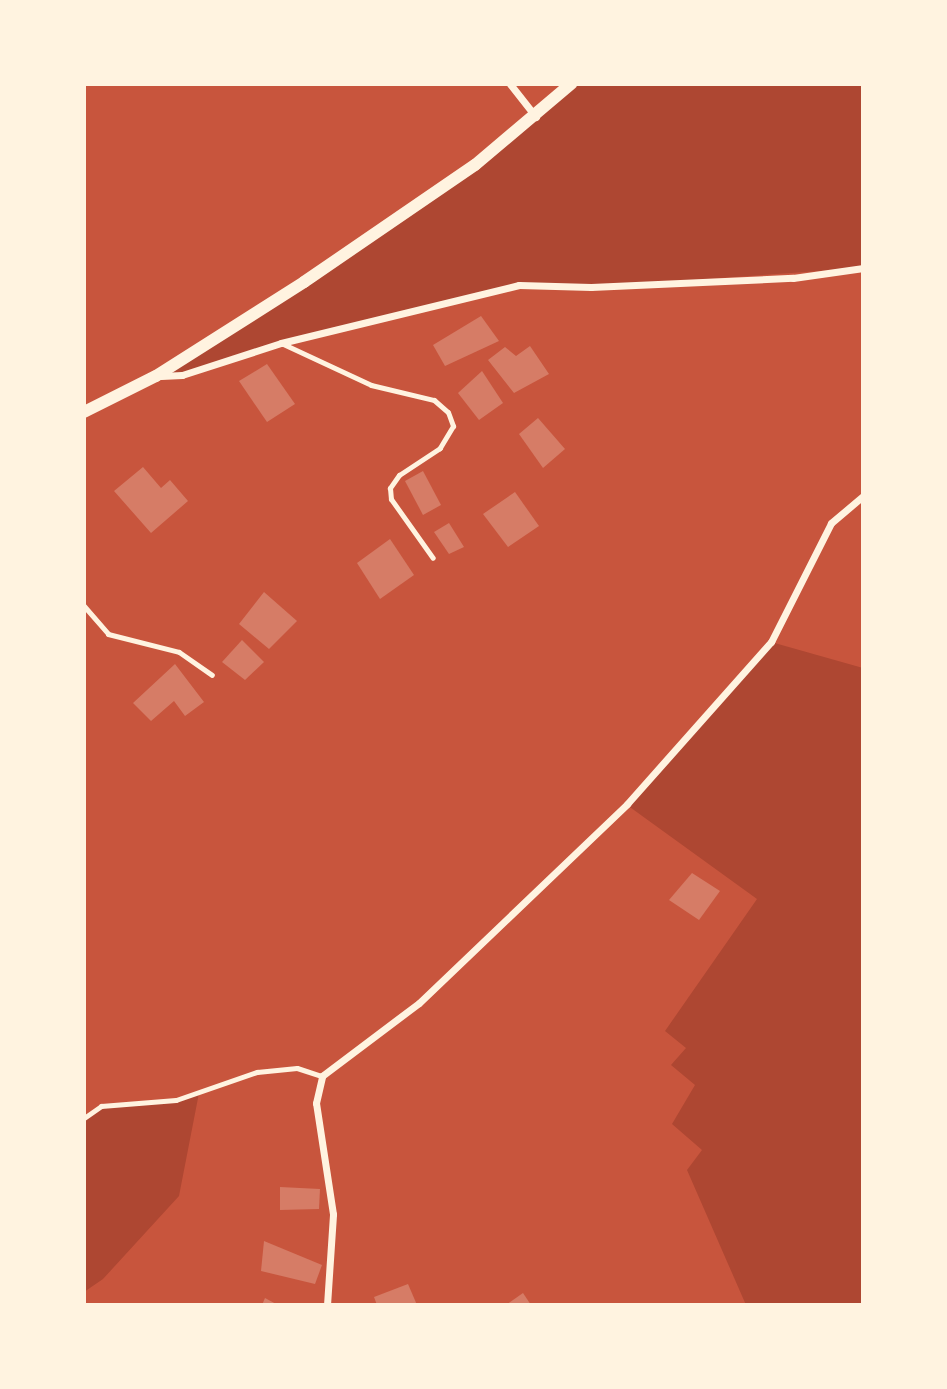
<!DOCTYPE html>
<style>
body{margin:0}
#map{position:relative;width:947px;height:1389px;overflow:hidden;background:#c8553d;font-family:Helvetica,sans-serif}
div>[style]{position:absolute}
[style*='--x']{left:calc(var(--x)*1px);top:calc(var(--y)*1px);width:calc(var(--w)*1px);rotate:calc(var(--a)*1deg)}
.green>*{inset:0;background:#ae4732}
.building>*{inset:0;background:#d67c66}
.service>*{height:5px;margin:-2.5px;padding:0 2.5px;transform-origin:2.5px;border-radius:2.5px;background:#fff3e0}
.minor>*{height:7px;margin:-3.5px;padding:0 3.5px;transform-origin:3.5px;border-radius:3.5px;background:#fff3e0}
.tertiary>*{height:12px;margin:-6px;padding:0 6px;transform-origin:6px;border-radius:6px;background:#fff3e0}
span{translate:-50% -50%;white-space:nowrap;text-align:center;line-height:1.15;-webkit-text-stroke:6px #fff3e0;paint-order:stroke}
.frame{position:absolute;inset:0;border:86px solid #fff3e0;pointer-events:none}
</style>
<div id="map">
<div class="green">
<div style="clip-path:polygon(571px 84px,863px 84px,863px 268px,591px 287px,519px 285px,281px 343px,182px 375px,156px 376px,536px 117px)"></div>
<div style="clip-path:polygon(771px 642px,863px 668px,863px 1305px,746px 1305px,687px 1170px,702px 1150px,672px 1124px,695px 1085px,671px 1065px,686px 1048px,665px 1031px,757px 899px,627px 805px)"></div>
<div style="clip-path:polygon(199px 1093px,179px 1196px,103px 1279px,84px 1292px,84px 1118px,101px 1106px,158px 1103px)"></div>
</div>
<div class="building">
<div style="clip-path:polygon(481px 316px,499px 341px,445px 366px,433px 345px)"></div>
<div style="clip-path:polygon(530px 346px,549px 374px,514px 393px,488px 360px,505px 347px,516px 356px)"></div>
<div style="clip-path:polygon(267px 364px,295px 404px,267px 422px,239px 381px)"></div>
<div style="clip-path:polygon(482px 371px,503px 403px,479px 420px,458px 393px)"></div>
<div style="clip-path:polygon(538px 418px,565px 449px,543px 468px,519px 434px)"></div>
<div style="clip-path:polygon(143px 467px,161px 488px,170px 480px,188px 501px,151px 533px,114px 491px)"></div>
<div style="clip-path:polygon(423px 471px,441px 505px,423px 515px,405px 481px)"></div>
<div style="clip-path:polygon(515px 492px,539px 526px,508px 547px,483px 514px)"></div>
<div style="clip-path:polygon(449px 523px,464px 547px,449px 554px,434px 532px)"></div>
<div style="clip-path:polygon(390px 539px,414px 575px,380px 599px,357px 563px)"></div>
<div style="clip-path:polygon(264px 592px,297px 621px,269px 649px,239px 624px)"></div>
<div style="clip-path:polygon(242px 640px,264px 662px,245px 680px,222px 662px)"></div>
<div style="clip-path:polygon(175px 664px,204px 702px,185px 716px,174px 701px,151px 721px,133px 703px)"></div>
<div style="clip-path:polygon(692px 873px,720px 891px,699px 920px,669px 900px)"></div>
<div style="clip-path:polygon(280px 1187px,320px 1189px,319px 1209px,280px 1210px)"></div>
<div style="clip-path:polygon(264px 1241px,322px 1265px,315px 1284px,261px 1271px)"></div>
<div style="clip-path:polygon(408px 1284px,417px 1305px,377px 1305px,374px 1297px)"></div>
<div style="clip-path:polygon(523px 1293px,531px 1305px,506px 1305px)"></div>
<div style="clip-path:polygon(265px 1298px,278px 1305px,262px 1305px)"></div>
</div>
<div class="service">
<div style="--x:281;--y:343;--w:99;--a:25"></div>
<div style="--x:371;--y:385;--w:65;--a:13.4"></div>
<div style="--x:434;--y:400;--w:18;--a:41"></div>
<div style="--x:448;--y:412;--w:15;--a:70"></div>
<div style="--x:453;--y:426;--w:26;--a:121"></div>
<div style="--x:440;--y:448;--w:49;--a:146.6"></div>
<div style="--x:399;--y:475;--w:16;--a:125"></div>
<div style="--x:390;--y:488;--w:11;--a:85"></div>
<div style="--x:391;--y:499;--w:72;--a:54.6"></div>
<div style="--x:84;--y:606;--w:37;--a:49"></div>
<div style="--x:108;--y:634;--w:73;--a:14.2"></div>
<div style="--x:179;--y:652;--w:40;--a:34.9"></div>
<div style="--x:84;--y:1118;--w:21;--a:-35"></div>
<div style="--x:101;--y:1106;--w:75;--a:-4.6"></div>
<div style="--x:176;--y:1100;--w:86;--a:-19.1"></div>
<div style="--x:257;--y:1072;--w:40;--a:-5.7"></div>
<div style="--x:297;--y:1068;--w:26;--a:18"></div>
</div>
<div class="minor">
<div style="--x:510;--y:84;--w:42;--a:51.8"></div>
<div style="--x:161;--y:376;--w:21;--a:-3"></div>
<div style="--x:182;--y:375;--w:104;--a:-17.9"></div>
<div style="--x:281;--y:343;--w:245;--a:-13.7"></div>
<div style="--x:519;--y:285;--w:72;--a:1.6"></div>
<div style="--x:591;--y:287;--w:202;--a:-2.6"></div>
<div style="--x:793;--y:278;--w:71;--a:-8.1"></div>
<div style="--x:327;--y:1305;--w:91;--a:-86.2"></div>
<div style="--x:333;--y:1214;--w:112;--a:-98.7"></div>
<div style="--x:316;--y:1103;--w:28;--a:-77"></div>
<div style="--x:322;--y:1076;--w:121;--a:-37"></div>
<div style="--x:419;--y:1003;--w:288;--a:-43.7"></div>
<div style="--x:627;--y:804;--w:217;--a:-48.4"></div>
<div style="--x:771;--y:642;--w:133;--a:-63.2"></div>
<div style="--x:831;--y:523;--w:42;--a:-40.2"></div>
</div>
<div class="tertiary">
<div style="--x:84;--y:412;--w:80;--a:-26.6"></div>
<div style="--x:156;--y:376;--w:175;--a:-32.4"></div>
<div style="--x:304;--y:282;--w:207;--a:-34.4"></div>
<div style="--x:475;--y:165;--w:126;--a:-40.2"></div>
</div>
<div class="frame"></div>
</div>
